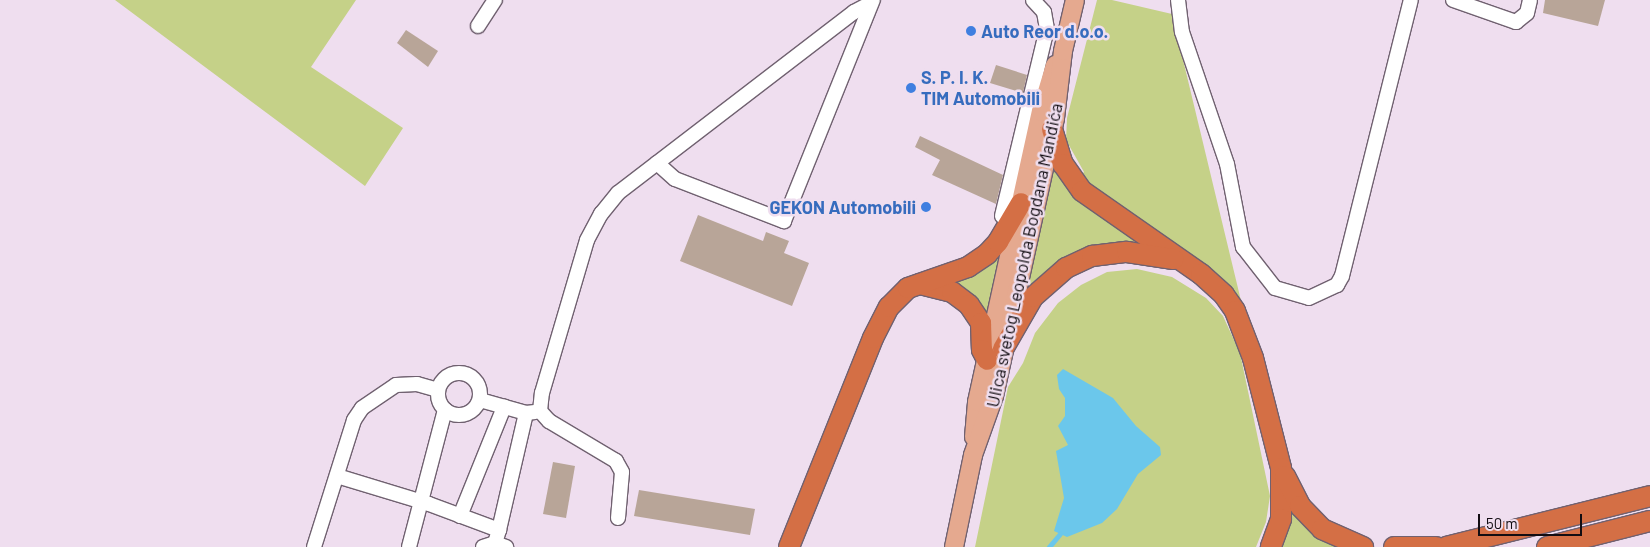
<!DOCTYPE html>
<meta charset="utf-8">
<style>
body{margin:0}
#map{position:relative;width:1650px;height:547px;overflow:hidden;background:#efdeef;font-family:Barlow,sans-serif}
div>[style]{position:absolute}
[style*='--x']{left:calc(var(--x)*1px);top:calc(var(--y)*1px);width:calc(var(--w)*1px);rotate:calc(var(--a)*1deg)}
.green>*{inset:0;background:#c5d188}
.water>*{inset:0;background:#6bc7eb}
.stream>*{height:4.5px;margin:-2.25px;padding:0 2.25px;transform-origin:2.25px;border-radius:2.25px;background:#6bc7eb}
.building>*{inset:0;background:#b8a598}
.roads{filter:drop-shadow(1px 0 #706170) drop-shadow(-1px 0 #706170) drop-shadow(0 1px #706170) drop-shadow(0 -1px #706170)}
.minor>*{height:14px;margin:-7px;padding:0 7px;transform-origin:7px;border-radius:7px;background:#fff}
.minor>.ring{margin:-7px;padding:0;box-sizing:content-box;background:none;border:14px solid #fff;border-radius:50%}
.major>*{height:18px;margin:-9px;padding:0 9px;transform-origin:9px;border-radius:9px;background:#e5a98f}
.highway>*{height:20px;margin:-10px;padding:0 10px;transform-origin:10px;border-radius:10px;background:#d46f45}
.dots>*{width:14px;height:14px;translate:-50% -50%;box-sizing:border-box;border:2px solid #efdeef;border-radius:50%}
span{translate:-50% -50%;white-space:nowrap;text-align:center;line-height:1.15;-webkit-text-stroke:5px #efdeef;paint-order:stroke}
.shop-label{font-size:18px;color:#366cbe;font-weight:700}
.left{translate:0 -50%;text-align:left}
.right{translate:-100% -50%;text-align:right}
.street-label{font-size:18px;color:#120d12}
.scale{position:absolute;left:1478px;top:514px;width:104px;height:22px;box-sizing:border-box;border:2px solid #120d12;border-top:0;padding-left:6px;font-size:15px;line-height:18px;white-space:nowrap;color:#120d12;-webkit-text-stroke:4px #efdeef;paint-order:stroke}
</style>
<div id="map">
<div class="green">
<div style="clip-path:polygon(115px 0,356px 0,311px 67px,403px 128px,365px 186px)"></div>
<div style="clip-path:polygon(1097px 0,1112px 0,1172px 14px,1243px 309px,1080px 176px,1084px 172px,1066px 140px,1067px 118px)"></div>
<div style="clip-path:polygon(1051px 160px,1147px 248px,1123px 245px,1021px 297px)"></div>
<div style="clip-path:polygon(1007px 242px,991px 327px,947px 279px)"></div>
<div style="clip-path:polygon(1137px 269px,1172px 277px,1206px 298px,1223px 316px,1240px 353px,1270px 496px,1266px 522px,1256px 547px,975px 547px,1008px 387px,1023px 363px,1035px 333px,1058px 303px,1081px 285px,1107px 272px)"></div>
<div style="clip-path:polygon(1293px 507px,1315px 534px,1337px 547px,1280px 547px,1287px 508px)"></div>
</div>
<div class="water">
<div style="clip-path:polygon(1063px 369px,1113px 398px,1136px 426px,1160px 447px,1161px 455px,1138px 474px,1117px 509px,1102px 523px,1067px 537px,1054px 531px,1064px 498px,1056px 451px,1068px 445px,1058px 426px,1065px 416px,1065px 398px,1059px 389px,1057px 375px)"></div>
</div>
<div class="stream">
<div style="--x:1049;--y:547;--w:17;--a:-50"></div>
</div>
<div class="building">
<div style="clip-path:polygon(1545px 0,1605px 0,1598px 26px,1543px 13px)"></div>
<div style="clip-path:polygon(406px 30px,438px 51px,428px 67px,397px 43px)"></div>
<div style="clip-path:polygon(996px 65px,1027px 75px,1023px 93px,990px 83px)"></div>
<div style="clip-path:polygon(920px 136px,1003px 175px,996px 204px,932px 175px,940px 160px,915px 147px)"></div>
<div style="clip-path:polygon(698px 215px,763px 241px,766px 232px,789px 241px,784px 253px,809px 263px,792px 306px,680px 261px)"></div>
<div style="clip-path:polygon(553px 462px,575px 466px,566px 518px,543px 514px)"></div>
<div style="clip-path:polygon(639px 490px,755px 509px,750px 535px,634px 516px)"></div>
</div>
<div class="roads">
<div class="minor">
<div style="--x:1178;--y:0;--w:32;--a:83"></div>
<div style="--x:1182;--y:32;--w:139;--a:71.2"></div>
<div style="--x:1227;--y:164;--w:85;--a:79.1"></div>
<div style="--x:1243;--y:247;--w:52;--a:52"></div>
<div style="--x:1275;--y:288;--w:35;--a:16"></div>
<div style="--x:1309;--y:298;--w:31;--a:-25"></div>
<div style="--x:1337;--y:285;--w:10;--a:-61"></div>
<div style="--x:1342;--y:276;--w:284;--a:-76"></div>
<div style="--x:1453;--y:0;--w:67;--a:19.2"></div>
<div style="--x:1516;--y:22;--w:14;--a:-39"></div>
<div style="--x:1527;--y:13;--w:13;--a:-77"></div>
<div style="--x:478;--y:26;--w:31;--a:-57"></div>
<div style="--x:657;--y:163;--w:24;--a:42"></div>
<div style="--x:675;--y:179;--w:117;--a:21.1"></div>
<div style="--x:784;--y:221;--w:238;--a:-68.1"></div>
<div style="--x:1002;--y:216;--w:192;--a:-76.5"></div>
<div style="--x:1047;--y:29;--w:17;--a:-100"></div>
<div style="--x:1044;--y:12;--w:16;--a:-133"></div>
<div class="ring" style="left:438px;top:373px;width:28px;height:28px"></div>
<div style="--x:480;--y:400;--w:48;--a:15.8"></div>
<div style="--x:526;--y:413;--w:9;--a:-6"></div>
<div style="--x:337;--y:476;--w:96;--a:16.9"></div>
<div style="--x:429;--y:504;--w:75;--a:20.4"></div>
<div style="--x:499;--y:530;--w:14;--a:107"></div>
<div style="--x:460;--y:516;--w:118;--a:-68"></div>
<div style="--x:618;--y:518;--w:46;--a:-85"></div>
<div style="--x:622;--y:472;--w:13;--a:-119"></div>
<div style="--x:616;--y:461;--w:78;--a:-149.2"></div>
<div style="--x:549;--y:421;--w:13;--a:-132"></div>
<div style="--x:540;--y:411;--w:18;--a:-84"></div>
<div style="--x:542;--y:393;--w:159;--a:-73.6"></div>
<div style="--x:587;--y:240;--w:30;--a:-62"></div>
<div style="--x:601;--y:214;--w:27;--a:-51"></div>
<div style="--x:618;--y:193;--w:297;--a:-37.5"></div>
<div style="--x:854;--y:12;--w:19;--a:-28"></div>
<div style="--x:499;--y:530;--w:120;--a:-77"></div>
<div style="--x:314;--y:547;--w:133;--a:-72.5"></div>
<div style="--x:354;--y:420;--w:14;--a:-56"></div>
<div style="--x:362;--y:408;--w:41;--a:-34.1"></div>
<div style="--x:396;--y:385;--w:21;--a:-3"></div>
<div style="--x:417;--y:384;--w:22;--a:16"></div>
<div style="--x:409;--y:547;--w:142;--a:-75.3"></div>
<div style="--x:483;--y:547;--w:13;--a:-18"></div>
<div style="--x:495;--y:543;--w:12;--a:20"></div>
</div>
<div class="major">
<div style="--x:974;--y:437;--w:35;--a:-85"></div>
<div style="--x:977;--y:402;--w:297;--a:-77.6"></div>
<div style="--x:1041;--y:112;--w:49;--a:-73.4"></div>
<div style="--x:954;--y:547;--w:94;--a:-78.3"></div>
<div style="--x:973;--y:455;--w:63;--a:-70.4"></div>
<div style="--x:994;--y:396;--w:285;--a:-77.6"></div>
<div style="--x:1055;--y:118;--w:67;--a:-83.2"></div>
<div style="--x:1063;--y:51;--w:52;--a:-76.8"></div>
</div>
<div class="highway">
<div style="--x:1052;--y:129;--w:37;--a:73"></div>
<div style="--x:1063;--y:164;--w:33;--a:55"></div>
<div style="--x:1082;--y:191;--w:145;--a:34.9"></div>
<div style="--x:1201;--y:274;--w:31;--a:42"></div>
<div style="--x:1224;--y:295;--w:19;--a:55"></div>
<div style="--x:1235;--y:311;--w:50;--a:69"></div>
<div style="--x:1253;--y:358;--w:114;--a:75.7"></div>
<div style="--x:1281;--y:468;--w:51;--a:90"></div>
<div style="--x:1281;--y:519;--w:30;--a:110"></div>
<div style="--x:920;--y:284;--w:33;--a:14"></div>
<div style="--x:952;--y:292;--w:21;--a:37"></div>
<div style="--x:969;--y:305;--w:22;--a:56"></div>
<div style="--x:981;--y:323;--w:27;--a:88"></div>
<div style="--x:982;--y:350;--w:11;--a:63"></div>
<div style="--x:1003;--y:349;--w:60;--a:-60"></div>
<div style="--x:1033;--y:297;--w:44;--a:-41.3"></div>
<div style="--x:1066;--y:268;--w:29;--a:-25"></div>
<div style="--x:1092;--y:256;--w:35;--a:-7"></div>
<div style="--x:1127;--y:252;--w:47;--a:8.7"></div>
<div style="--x:1285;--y:476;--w:34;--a:63"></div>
<div style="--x:1300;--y:506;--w:32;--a:46"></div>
<div style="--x:1322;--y:529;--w:45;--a:23.7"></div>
<div style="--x:789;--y:547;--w:225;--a:-68.1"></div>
<div style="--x:873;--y:338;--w:35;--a:-63"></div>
<div style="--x:889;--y:307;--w:27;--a:-45"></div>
<div style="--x:908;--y:288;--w:64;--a:-19.3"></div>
<div style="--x:968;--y:267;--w:23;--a:-34"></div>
<div style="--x:987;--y:254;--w:16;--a:-47"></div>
<div style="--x:998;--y:242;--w:45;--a:-59.5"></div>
<div style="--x:1394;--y:547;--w:42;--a:0"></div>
<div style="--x:1446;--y:547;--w:210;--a:-14"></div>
<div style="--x:1547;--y:547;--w:106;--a:-14.2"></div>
</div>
</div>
<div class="dots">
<div style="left:971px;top:31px;background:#3f7fe0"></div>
<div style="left:911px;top:88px;background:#3f7fe0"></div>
<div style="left:926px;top:207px;background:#3f7fe0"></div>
</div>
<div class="shop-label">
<span class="left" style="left:981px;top:31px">Auto Reor d.o.o.</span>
<span class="left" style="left:921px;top:88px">S. P. I. K.<br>TIM Automobili</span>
<span class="right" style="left:916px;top:207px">GEKON Automobili</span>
</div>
<div class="street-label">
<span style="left:1024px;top:255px;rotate:-78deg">Ulica svetog Leopolda Bogdana Mandića</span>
</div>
<div class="scale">50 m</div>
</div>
